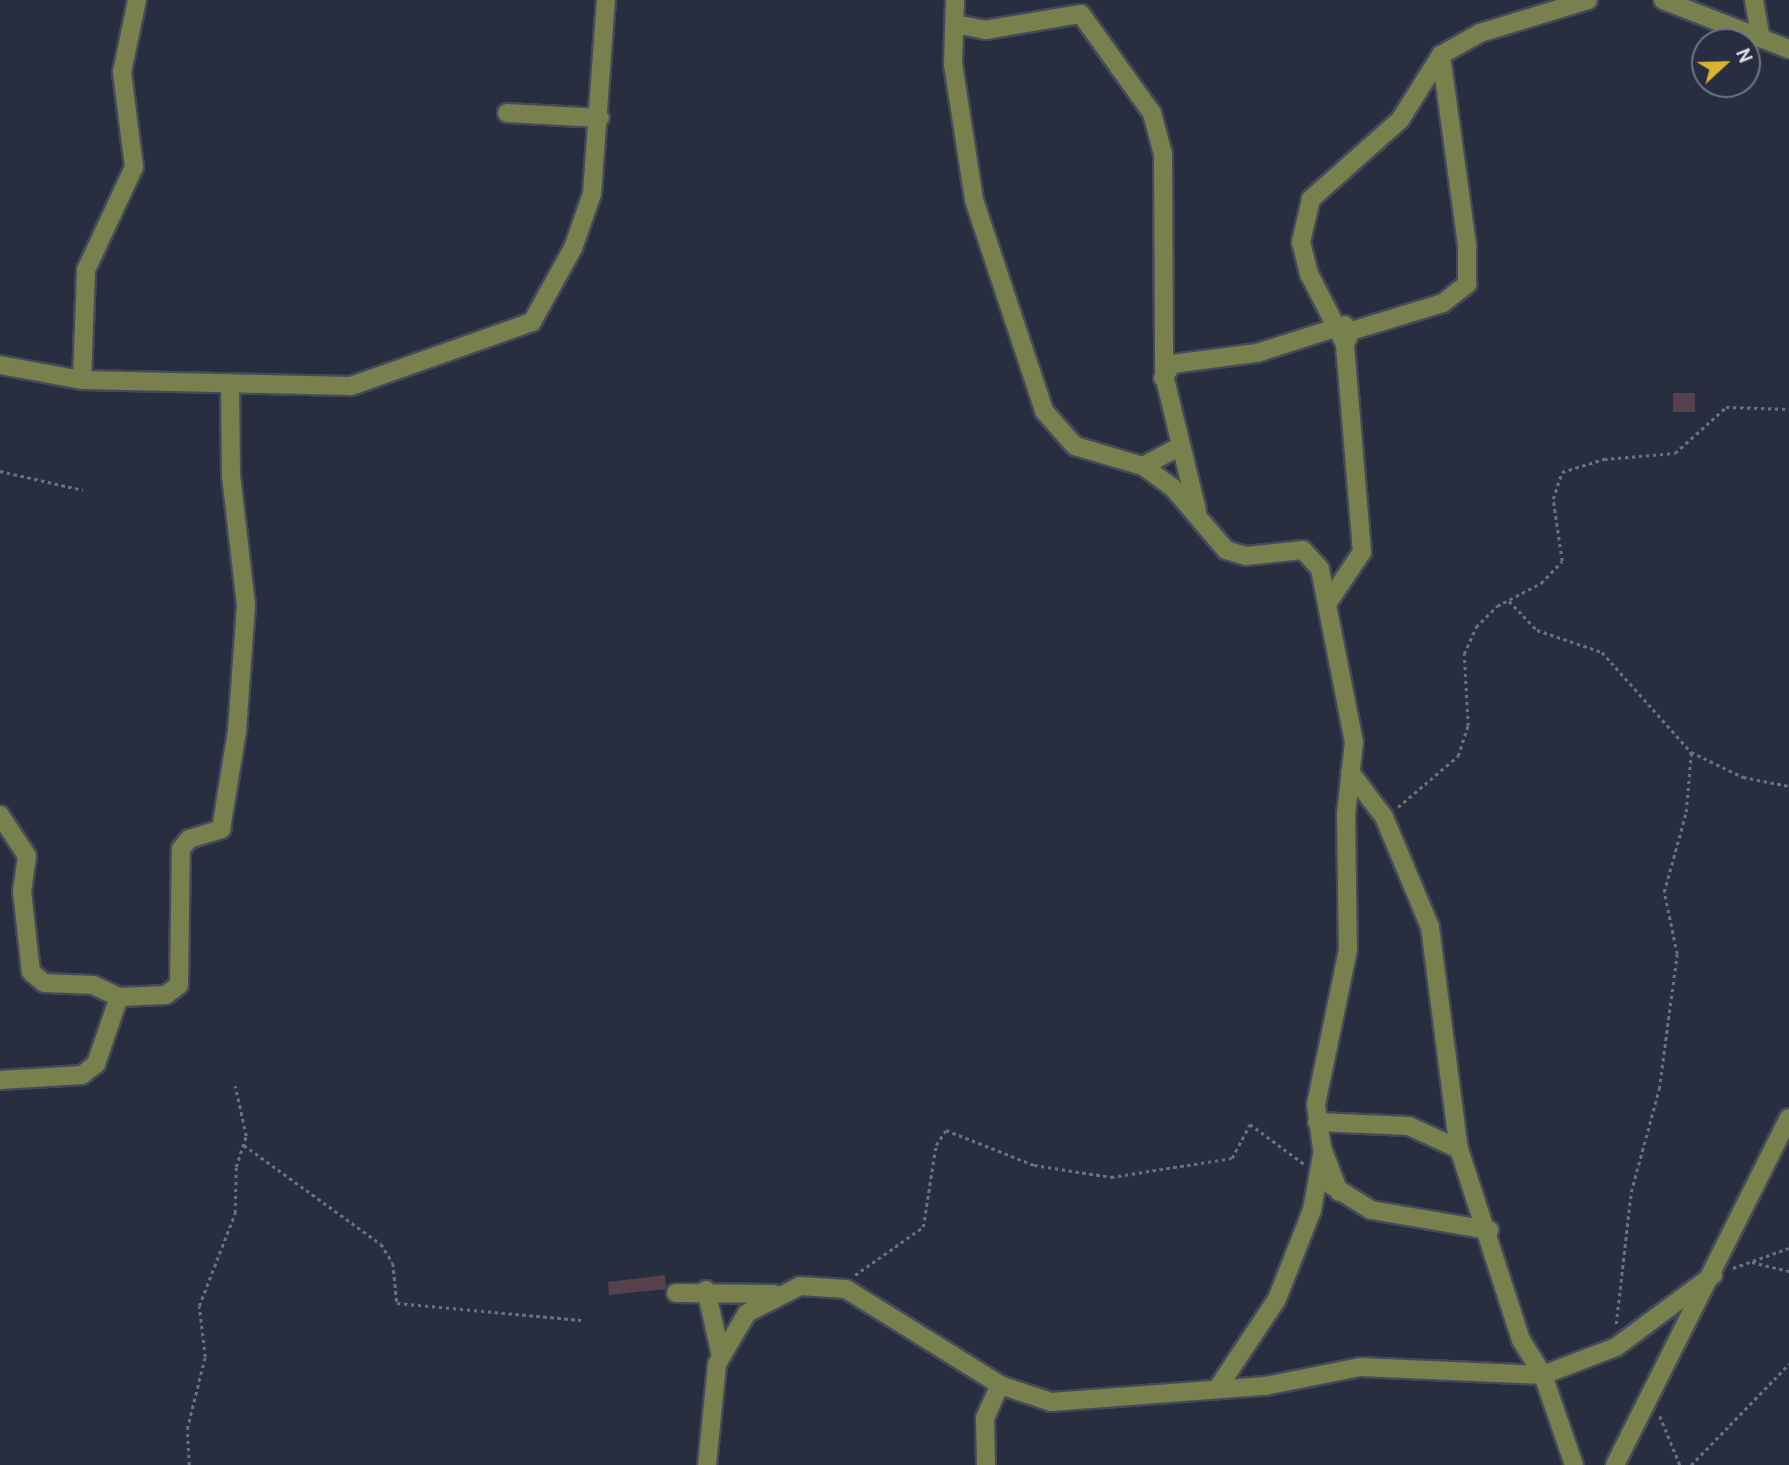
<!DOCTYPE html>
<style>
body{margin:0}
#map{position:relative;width:1789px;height:1465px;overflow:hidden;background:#282e40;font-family:Cabin,sans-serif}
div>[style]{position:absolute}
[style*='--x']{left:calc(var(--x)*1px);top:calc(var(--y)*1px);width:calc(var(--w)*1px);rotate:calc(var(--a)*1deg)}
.building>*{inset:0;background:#57414c}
.path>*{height:2.5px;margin-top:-1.25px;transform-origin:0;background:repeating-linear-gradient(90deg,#6c7181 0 3.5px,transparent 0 7px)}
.roads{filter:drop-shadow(2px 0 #454a5b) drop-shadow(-2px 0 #454a5b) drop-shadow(0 2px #454a5b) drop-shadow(0 -2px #454a5b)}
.minor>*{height:18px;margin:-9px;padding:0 9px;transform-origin:9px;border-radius:9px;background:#78814d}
span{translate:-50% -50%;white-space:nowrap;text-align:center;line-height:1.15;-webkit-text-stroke:5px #282e40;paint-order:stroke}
.north{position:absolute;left:1691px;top:28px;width:70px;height:70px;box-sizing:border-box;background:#282e40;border:2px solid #707584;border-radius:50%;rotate:68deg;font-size:19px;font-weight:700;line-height:28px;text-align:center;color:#dbdfeb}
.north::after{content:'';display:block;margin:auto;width:24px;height:32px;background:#dcb233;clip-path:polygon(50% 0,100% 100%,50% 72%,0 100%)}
</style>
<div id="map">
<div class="building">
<div style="clip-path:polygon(1673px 393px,1695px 393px,1695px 412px,1673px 412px)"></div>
<div style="clip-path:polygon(665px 1275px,666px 1289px,609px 1295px,608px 1282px)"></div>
</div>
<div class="path">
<div style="--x:0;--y:471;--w:85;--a:12.9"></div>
<div style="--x:1509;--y:601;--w:40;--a:46"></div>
<div style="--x:1537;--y:630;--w:69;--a:18.7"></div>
<div style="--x:1602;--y:652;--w:134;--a:48.3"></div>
<div style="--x:1691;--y:752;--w:58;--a:25.7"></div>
<div style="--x:1743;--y:777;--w:47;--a:11.1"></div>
<div style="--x:1398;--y:807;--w:79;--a:-40.4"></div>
<div style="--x:1458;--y:756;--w:32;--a:-72"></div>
<div style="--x:1468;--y:726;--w:72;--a:-93.2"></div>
<div style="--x:1464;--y:654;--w:30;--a:-66"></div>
<div style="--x:1476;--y:627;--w:30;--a:-45"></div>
<div style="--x:1497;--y:606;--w:50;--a:-27.6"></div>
<div style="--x:1541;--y:583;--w:30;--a:-46"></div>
<div style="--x:1562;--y:561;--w:63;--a:-98.3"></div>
<div style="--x:1553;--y:499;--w:28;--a:-72"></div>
<div style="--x:1562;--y:472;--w:44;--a:-17.2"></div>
<div style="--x:1604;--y:459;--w:71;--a:-4.8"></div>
<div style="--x:1675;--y:453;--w:69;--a:-42"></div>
<div style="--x:1726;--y:407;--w:63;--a:1.8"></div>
<div style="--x:244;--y:1145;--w:169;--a:35.9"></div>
<div style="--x:381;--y:1244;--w:22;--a:58"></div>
<div style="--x:393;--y:1263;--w:40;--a:84.3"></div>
<div style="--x:397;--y:1303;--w:185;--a:5.3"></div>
<div style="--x:1752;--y:1262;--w:38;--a:14"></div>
<div style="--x:1733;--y:1268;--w:59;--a:-19.7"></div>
<div style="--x:855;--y:1275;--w:83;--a:-35.2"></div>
<div style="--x:923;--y:1227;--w:83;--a:-81"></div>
<div style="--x:936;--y:1145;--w:18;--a:-56"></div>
<div style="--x:946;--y:1130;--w:95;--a:21.7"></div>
<div style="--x:1034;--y:1165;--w:78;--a:8.9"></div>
<div style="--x:1111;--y:1177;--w:122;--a:-8.9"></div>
<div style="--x:1232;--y:1158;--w:38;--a:-62"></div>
<div style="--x:1250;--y:1124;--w:67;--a:36.5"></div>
<div style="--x:1616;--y:1324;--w:133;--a:-83.5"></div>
<div style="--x:1631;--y:1192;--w:107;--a:-74.8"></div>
<div style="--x:1659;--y:1089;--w:136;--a:-82.4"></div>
<div style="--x:1677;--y:954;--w:63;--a:-101.8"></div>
<div style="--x:1664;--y:892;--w:83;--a:-74.6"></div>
<div style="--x:1686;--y:812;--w:60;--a:-85.2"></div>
<div style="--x:1660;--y:1416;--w:53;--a:67.8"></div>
<div style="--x:189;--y:1465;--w:36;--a:-93"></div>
<div style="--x:187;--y:1429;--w:74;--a:-76"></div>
<div style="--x:205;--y:1357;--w:51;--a:-96.7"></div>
<div style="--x:199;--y:1306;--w:100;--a:-68.8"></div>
<div style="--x:235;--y:1213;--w:46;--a:-88.8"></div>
<div style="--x:236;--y:1167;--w:33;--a:-72"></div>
<div style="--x:246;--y:1136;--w:51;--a:-102.4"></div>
<div style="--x:1691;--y:1465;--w:141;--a:-45.9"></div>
</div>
<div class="roads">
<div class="minor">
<div style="--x:955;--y:0;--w:64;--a:91.8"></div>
<div style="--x:953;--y:64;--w:138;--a:81.2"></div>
<div style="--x:974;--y:200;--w:222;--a:71.6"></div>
<div style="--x:1044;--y:411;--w:47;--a:48.5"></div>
<div style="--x:1075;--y:446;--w:71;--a:16.4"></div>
<div style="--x:1143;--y:466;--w:37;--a:36"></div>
<div style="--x:1173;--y:488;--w:82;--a:49.5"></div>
<div style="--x:1226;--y:550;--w:21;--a:17"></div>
<div style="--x:1246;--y:556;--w:57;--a:-6"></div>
<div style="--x:1303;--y:550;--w:25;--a:48"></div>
<div style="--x:1320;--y:569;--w:176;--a:78.9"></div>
<div style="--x:1354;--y:742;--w:72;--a:96.3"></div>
<div style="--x:1346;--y:814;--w:136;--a:89.2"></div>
<div style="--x:1348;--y:950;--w:158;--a:101.7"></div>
<div style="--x:1316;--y:1105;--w:43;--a:82.1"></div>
<div style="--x:1322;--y:1148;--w:47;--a:68.9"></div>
<div style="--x:1663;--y:0;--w:135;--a:21.3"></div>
<div style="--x:1754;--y:0;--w:36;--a:80"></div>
<div style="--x:955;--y:24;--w:31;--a:11"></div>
<div style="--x:985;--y:30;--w:97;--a:-9.5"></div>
<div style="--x:1081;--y:14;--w:122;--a:54.4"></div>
<div style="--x:1152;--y:113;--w:42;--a:75"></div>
<div style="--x:1163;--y:154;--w:221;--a:89.7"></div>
<div style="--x:1164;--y:375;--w:139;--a:76.3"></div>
<div style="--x:507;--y:113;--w:93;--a:3.1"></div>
<div style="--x:1345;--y:344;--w:79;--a:-117.2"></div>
<div style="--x:1309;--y:274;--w:33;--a:-104"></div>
<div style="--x:1301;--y:242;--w:44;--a:-76.9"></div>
<div style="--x:1311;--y:199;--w:119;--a:-41.6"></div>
<div style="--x:1400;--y:120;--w:77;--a:-57.8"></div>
<div style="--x:1441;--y:55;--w:45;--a:-29.4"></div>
<div style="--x:1480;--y:33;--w:113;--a:-17"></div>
<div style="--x:0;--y:365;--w:83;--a:10.4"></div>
<div style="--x:82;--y:380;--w:269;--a:1.3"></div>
<div style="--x:351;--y:386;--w:192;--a:-19.5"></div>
<div style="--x:532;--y:322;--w:85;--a:-61"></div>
<div style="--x:573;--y:248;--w:57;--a:-70.6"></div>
<div style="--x:592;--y:194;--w:195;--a:-85.9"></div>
<div style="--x:1163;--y:378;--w:17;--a:-57"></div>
<div style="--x:1172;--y:364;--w:86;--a:-7.4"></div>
<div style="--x:1257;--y:353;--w:92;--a:-17.7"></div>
<div style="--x:82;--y:380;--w:110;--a:-87.9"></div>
<div style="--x:86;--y:270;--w:114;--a:-65"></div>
<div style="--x:134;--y:167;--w:96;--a:-97.2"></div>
<div style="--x:122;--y:72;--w:74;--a:-78.2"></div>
<div style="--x:1143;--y:466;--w:40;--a:-28"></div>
<div style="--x:1329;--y:601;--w:59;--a:-56"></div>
<div style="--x:1362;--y:552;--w:209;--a:-94.7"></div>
<div style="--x:1345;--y:344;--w:14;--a:-65"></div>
<div style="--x:1351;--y:331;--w:96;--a:-16.9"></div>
<div style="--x:1443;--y:303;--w:31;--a:-38"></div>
<div style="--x:1467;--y:284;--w:39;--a:-90"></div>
<div style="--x:1467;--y:245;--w:192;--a:-97.8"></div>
<div style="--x:1350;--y:772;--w:56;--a:52.9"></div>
<div style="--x:1384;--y:817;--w:119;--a:67.3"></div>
<div style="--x:1430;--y:927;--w:224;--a:82.6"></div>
<div style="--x:1459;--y:1149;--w:201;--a:72"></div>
<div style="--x:1521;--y:1340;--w:41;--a:57.8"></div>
<div style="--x:1543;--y:1375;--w:95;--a:71"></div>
<div style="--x:0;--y:815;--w:49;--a:56.6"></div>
<div style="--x:27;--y:856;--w:35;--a:98"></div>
<div style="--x:22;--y:891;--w:81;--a:83.7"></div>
<div style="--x:31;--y:972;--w:17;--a:40"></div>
<div style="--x:44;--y:983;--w:49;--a:2.3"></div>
<div style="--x:93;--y:985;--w:29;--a:25"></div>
<div style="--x:0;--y:1080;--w:82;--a:-3.5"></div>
<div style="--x:82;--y:1075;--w:18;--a:-38"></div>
<div style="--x:96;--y:1064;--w:71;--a:-71.1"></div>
<div style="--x:119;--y:997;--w:47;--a:-2.4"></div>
<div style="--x:166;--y:995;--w:16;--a:-38"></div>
<div style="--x:179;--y:985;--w:136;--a:-89.2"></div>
<div style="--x:181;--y:849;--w:13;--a:-51"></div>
<div style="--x:189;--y:839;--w:34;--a:-17"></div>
<div style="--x:221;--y:829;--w:99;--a:-80.7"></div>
<div style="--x:237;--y:731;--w:126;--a:-85.9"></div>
<div style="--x:246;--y:605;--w:131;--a:-96.6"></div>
<div style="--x:231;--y:475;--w:92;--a:-90.6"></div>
<div style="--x:1317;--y:1122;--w:92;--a:2.5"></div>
<div style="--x:1409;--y:1126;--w:55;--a:24.7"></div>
<div style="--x:1331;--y:1185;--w:47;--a:32"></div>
<div style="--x:1371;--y:1210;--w:120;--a:9.6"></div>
<div style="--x:706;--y:1290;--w:68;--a:77.2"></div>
<div style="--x:676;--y:1293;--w:98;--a:0.6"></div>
<div style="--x:1217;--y:1389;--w:108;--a:-56.3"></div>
<div style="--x:1277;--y:1299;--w:96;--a:-68.5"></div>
<div style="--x:1312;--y:1210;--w:56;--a:-79.7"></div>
<div style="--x:707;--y:1465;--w:101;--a:-84.3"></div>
<div style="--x:717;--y:1364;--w:59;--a:-59.5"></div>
<div style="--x:747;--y:1313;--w:59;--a:-27"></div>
<div style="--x:800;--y:1286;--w:46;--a:3.7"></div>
<div style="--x:846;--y:1289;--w:181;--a:31.9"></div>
<div style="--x:1000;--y:1385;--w:54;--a:18.4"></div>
<div style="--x:1051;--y:1402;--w:215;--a:-4.3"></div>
<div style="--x:1265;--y:1386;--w:97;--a:-11.3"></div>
<div style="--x:1360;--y:1367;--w:183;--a:2.5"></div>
<div style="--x:1543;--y:1375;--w:78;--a:-21"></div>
<div style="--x:1616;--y:1347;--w:121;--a:-36.6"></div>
<div style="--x:986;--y:1465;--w:47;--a:-91.2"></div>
<div style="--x:985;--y:1418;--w:36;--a:-66"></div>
<div style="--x:1615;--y:1465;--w:388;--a:-63.4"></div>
</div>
</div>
<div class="north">N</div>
</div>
